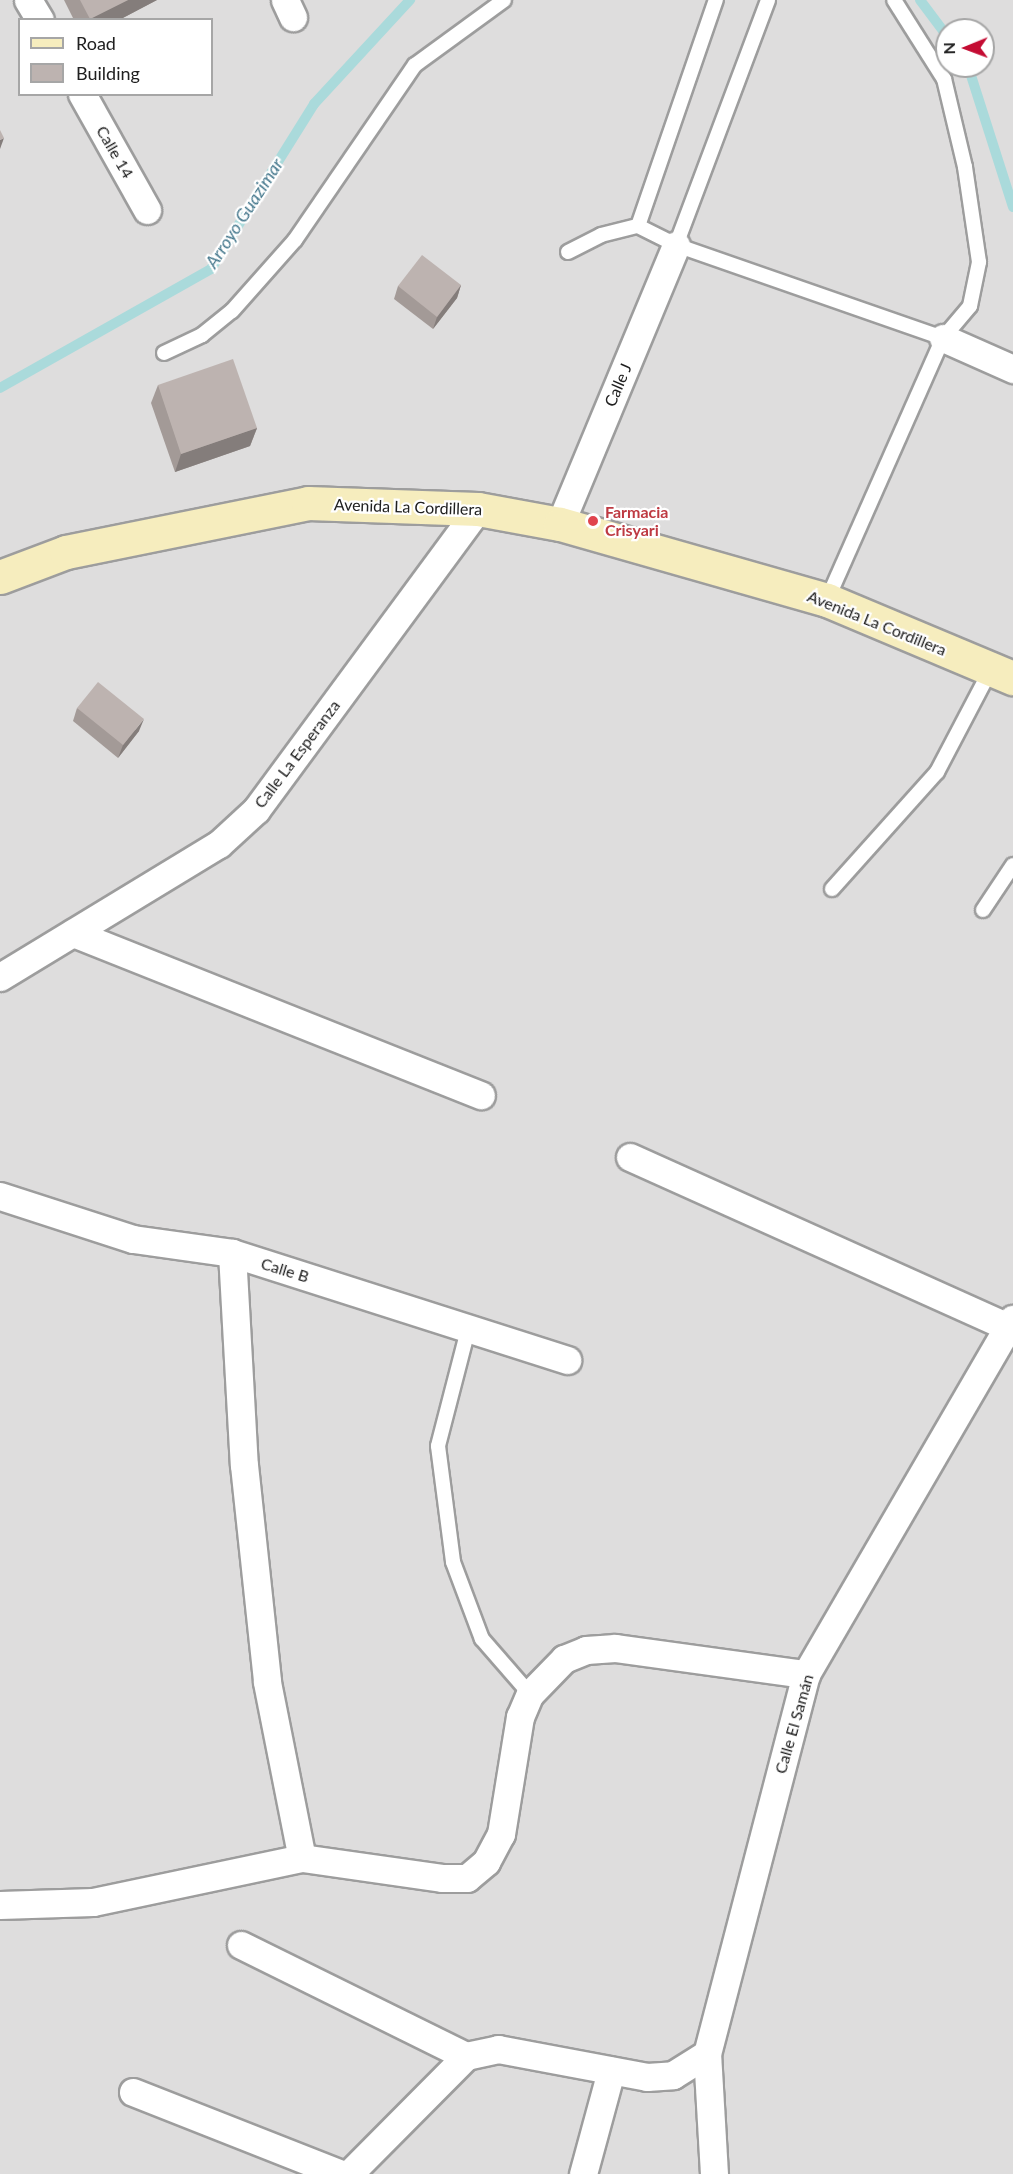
<!DOCTYPE html>
<meta charset="utf-8">
<style>
body{margin:0}
#map{position:relative;width:1013px;height:2174px;overflow:hidden;background:#f0ebe7;font-family:Lato,sans-serif}
div>[style]{position:absolute}
[style*='--x']{left:calc(var(--x)*1px);top:calc(var(--y)*1px);width:calc(var(--w)*1px);rotate:calc(var(--a)*1deg)}
.residential>*{inset:0;background:#dedddd}
.stream>*{height:10px;margin:-5px;padding:0 5px;transform-origin:5px;border-radius:5px;background:#aadadb}
.roads{filter:drop-shadow(2px 0 #9d9d9d) drop-shadow(-2px 0 #9d9d9d) drop-shadow(0 2px #9d9d9d) drop-shadow(0 -2px #9d9d9d)}
.lane>*{height:14px;margin:-7px;padding:0 7px;transform-origin:7px;border-radius:7px;background:#fff}
.street>*{height:27px;margin:-13.5px;padding:0 13.5px;transform-origin:13.5px;border-radius:13.5px;background:#fff}
.secondary>*{height:33px;margin:-16.5px;padding:0 16.5px;transform-origin:16.5px;border-radius:16.5px;background:#f6edbe}
.wall>*{inset:0;background:#a39a97}
.shaded-wall>*{inset:0;background:#847d7b}
.building>*{inset:0;background:#bdb3b0}
.dots>*{width:16px;height:16px;translate:-50% -50%;box-sizing:border-box;border:3px solid #fff;border-radius:50%}
span{translate:-50% -50%;white-space:nowrap;text-align:center;line-height:1.15;-webkit-text-stroke:4.5px #fff;paint-order:stroke}
.street-label{font-size:16px;color:#202020}
.health-label{font-size:16px;color:#be3a42;font-weight:700}
.left{translate:0 -50%;text-align:left}
.water-label{font-size:18px;color:#44778c;font-style:italic}
.legend{position:absolute;left:18px;top:18px;width:195px;height:78px;box-sizing:border-box;background:#fff;border:2px solid #a6a6a6;margin:0;padding:8px 10px;list-style:none;font-size:18px;color:#202020}
.legend li{display:flex;align-items:center;gap:12px;height:30px}
.legend b{width:30px;border:2px solid #a6a6a6}
.north{position:absolute;left:935px;top:18px;width:60px;height:60px;box-sizing:border-box;background:#fff;border:2px solid #a6a6a6;border-radius:50%;rotate:269deg;font-size:16px;font-weight:700;line-height:24px;text-align:center;color:#202020}
.north::after{content:'';display:block;margin:auto;width:21px;height:27px;background:#c40c33;clip-path:polygon(50% 0,100% 100%,50% 72%,0 100%)}
</style>
<div id="map">
<div class="residential">
<div style="clip-path:polygon(evenodd,0 0,1013px 0,1013px 2174px,0 2174px,0 0,20px 20px,212px 20px,212px 94px,20px 94px,20px 20px,0 0,947px 30px,983px 30px,983px 66px,947px 66px,947px 30px)"></div>
</div>
<div class="stream">
<div style="--x:920;--y:0;--w:45;--a:53.1"></div>
<div style="--x:968;--y:66;--w:148;--a:72.3"></div>
<div style="--x:0;--y:388;--w:242;--a:-29.4"></div>
<div style="--x:211;--y:269;--w:195;--a:-58"></div>
<div style="--x:314;--y:104;--w:142;--a:-47.3"></div>
</div>
<div class="roads">
<div class="lane">
<div style="--x:638;--y:226;--w:42;--a:26.6"></div>
<div style="--x:676;--y:245;--w:283;--a:19.2"></div>
<div style="--x:676;--y:245;--w:262;--a:-69.4"></div>
<div style="--x:568;--y:252;--w:37;--a:-27"></div>
<div style="--x:601;--y:235;--w:38;--a:-14"></div>
<div style="--x:638;--y:226;--w:239;--a:-71"></div>
<div style="--x:164;--y:353;--w:42;--a:-25.3"></div>
<div style="--x:202;--y:335;--w:38;--a:-39"></div>
<div style="--x:232;--y:311;--w:95;--a:-48.4"></div>
<div style="--x:295;--y:240;--w:212;--a:-55.6"></div>
<div style="--x:415;--y:65;--w:110;--a:-36.1"></div>
<div style="--x:827;--y:600;--w:287;--a:-66.1"></div>
<div style="--x:943;--y:338;--w:42;--a:-49.8"></div>
<div style="--x:970;--y:306;--w:45;--a:-78.4"></div>
<div style="--x:979;--y:262;--w:96;--a:-98.4"></div>
<div style="--x:965;--y:167;--w:90;--a:-103.4"></div>
<div style="--x:944;--y:79;--w:93;--a:-122.3"></div>
<div style="--x:832;--y:889;--w:157;--a:-48.1"></div>
<div style="--x:937;--y:772;--w:116;--a:-62.3"></div>
<div style="--x:983;--y:910;--w:54;--a:-56.3"></div>
<div style="--x:469;--y:1326;--w:124;--a:104.5"></div>
<div style="--x:438;--y:1446;--w:117;--a:82.6"></div>
<div style="--x:453;--y:1562;--w:82;--a:69.4"></div>
<div style="--x:482;--y:1639;--w:73;--a:48.9"></div>
</div>
<div class="street">
<div style="--x:28;--y:0;--w:23;--a:59"></div>
<div style="--x:285;--y:0;--w:19;--a:65"></div>
<div style="--x:82;--y:94;--w:133;--a:60.7"></div>
<div style="--x:943;--y:338;--w:77;--a:23.9"></div>
<div style="--x:560;--y:524;--w:302;--a:-67.4"></div>
<div style="--x:73;--y:933;--w:439;--a:21.7"></div>
<div style="--x:0;--y:977;--w:256;--a:-31.3"></div>
<div style="--x:219;--y:844;--w:50;--a:-42.6"></div>
<div style="--x:256;--y:810;--w:374;--a:-53.6"></div>
<div style="--x:630;--y:1157;--w:414;--a:24.2"></div>
<div style="--x:0;--y:1196;--w:140;--a:17.9"></div>
<div style="--x:133;--y:1239;--w:100;--a:8"></div>
<div style="--x:232;--y:1253;--w:352;--a:17.7"></div>
<div style="--x:232;--y:1253;--w:212;--a:86.8"></div>
<div style="--x:244;--y:1465;--w:218;--a:83.9"></div>
<div style="--x:267;--y:1682;--w:179;--a:78.8"></div>
<div style="--x:0;--y:1905;--w:93;--a:-1.8"></div>
<div style="--x:93;--y:1902;--w:214;--a:-11.9"></div>
<div style="--x:302;--y:1858;--w:141;--a:8.1"></div>
<div style="--x:442;--y:1878;--w:25;--a:0"></div>
<div style="--x:467;--y:1878;--w:25;--a:-40"></div>
<div style="--x:486;--y:1862;--w:32;--a:-62"></div>
<div style="--x:501;--y:1834;--w:119;--a:-80.8"></div>
<div style="--x:520;--y:1717;--w:25;--a:-67"></div>
<div style="--x:530;--y:1694;--w:49;--a:-45.8"></div>
<div style="--x:564;--y:1659;--w:24;--a:-22"></div>
<div style="--x:586;--y:1650;--w:29;--a:-4"></div>
<div style="--x:615;--y:1648;--w:193;--a:7.8"></div>
<div style="--x:241;--y:1945;--w:251;--a:26.3"></div>
<div style="--x:133;--y:2092;--w:224;--a:21.5"></div>
<div style="--x:349;--y:2174;--w:166;--a:-45.2"></div>
<div style="--x:466;--y:2056;--w:33;--a:-12"></div>
<div style="--x:498;--y:2049;--w:152;--a:10.6"></div>
<div style="--x:647;--y:2077;--w:26;--a:-4"></div>
<div style="--x:673;--y:2075;--w:40;--a:-32"></div>
<div style="--x:583;--y:2174;--w:107;--a:-74.8"></div>
<div style="--x:714;--y:2174;--w:120;--a:-93.3"></div>
<div style="--x:707;--y:2054;--w:393;--a:-75.4"></div>
<div style="--x:806;--y:1674;--w:411;--a:-59.8"></div>
</div>
<div class="secondary">
<div style="--x:0;--y:577;--w:71;--a:-20.7"></div>
<div style="--x:66;--y:552;--w:247;--a:-11.4"></div>
<div style="--x:308;--y:503;--w:170;--a:2"></div>
<div style="--x:478;--y:509;--w:83;--a:10.4"></div>
<div style="--x:560;--y:524;--w:278;--a:15.9"></div>
<div style="--x:827;--y:600;--w:202;--a:22.8"></div>
</div>
</div>
<div class="wall">
<div style="clip-path:polygon(64px 0,157px 0,119px 20px,74px 20px)"></div>
<div style="clip-path:polygon(461px 285px,457px 298px,433px 329px,394px 299px,398px 286px)"></div>
<div style="clip-path:polygon(158px 385px,257px 428px,250px 446px,175px 472px,151px 403px)"></div>
<div style="clip-path:polygon(77px 708px,139px 731px,118px 758px,73px 721px)"></div>
</div>
<div class="shaded-wall">
<div style="clip-path:polygon(128px 0,157px 0,119px 20px,90px 19px)"></div>
<div style="clip-path:polygon(4px 138px,0 149px,0 140px)"></div>
<div style="clip-path:polygon(461px 285px,457px 298px,433px 329px,437px 317px)"></div>
<div style="clip-path:polygon(257px 428px,250px 446px,175px 472px,181px 454px)"></div>
<div style="clip-path:polygon(144px 719px,139px 731px,118px 758px,123px 745px)"></div>
</div>
<div class="building">
<div style="clip-path:polygon(80px 0,128px 0,90px 19px)"></div>
<div style="clip-path:polygon(0 130px,4px 138px,0 140px)"></div>
<div style="clip-path:polygon(422px 255px,461px 285px,437px 317px,398px 286px)"></div>
<div style="clip-path:polygon(233px 359px,257px 428px,181px 454px,158px 385px)"></div>
<div style="clip-path:polygon(98px 682px,144px 719px,123px 745px,77px 708px)"></div>
</div>
<div class="dots">
<div style="left:593px;top:521px;background:#e0444e"></div>
</div>
<div class="street-label">
<span style="left:115px;top:152px;rotate:60deg">Calle 14</span>
<span style="left:618px;top:385px;rotate:-67deg">Calle J</span>
<span style="left:408px;top:507px;rotate:2deg">Avenida La Cordillera</span>
<span style="left:877px;top:623px;rotate:22deg">Avenida La Cordillera</span>
<span style="left:297px;top:754px;rotate:-53deg">Calle La Esperanza</span>
<span style="left:285px;top:1270px;rotate:17deg">Calle B</span>
<span style="left:794px;top:1724px;rotate:-74deg">Calle El Samán</span>
</div>
<div class="health-label">
<span class="left" style="left:605px;top:521px">Farmacia<br>Crisyari</span>
</div>
<div class="water-label">
<span style="left:244px;top:213px;rotate:-57deg">Arroyo Guazimar</span>
</div>
<ul class="legend">
<li><b style="height:8px;background:#f6edbe"></b>Road</li>
<li><b style="height:16px;background:#bdb3b0"></b>Building</li>
</ul>
<div class="north">N</div>
</div>
